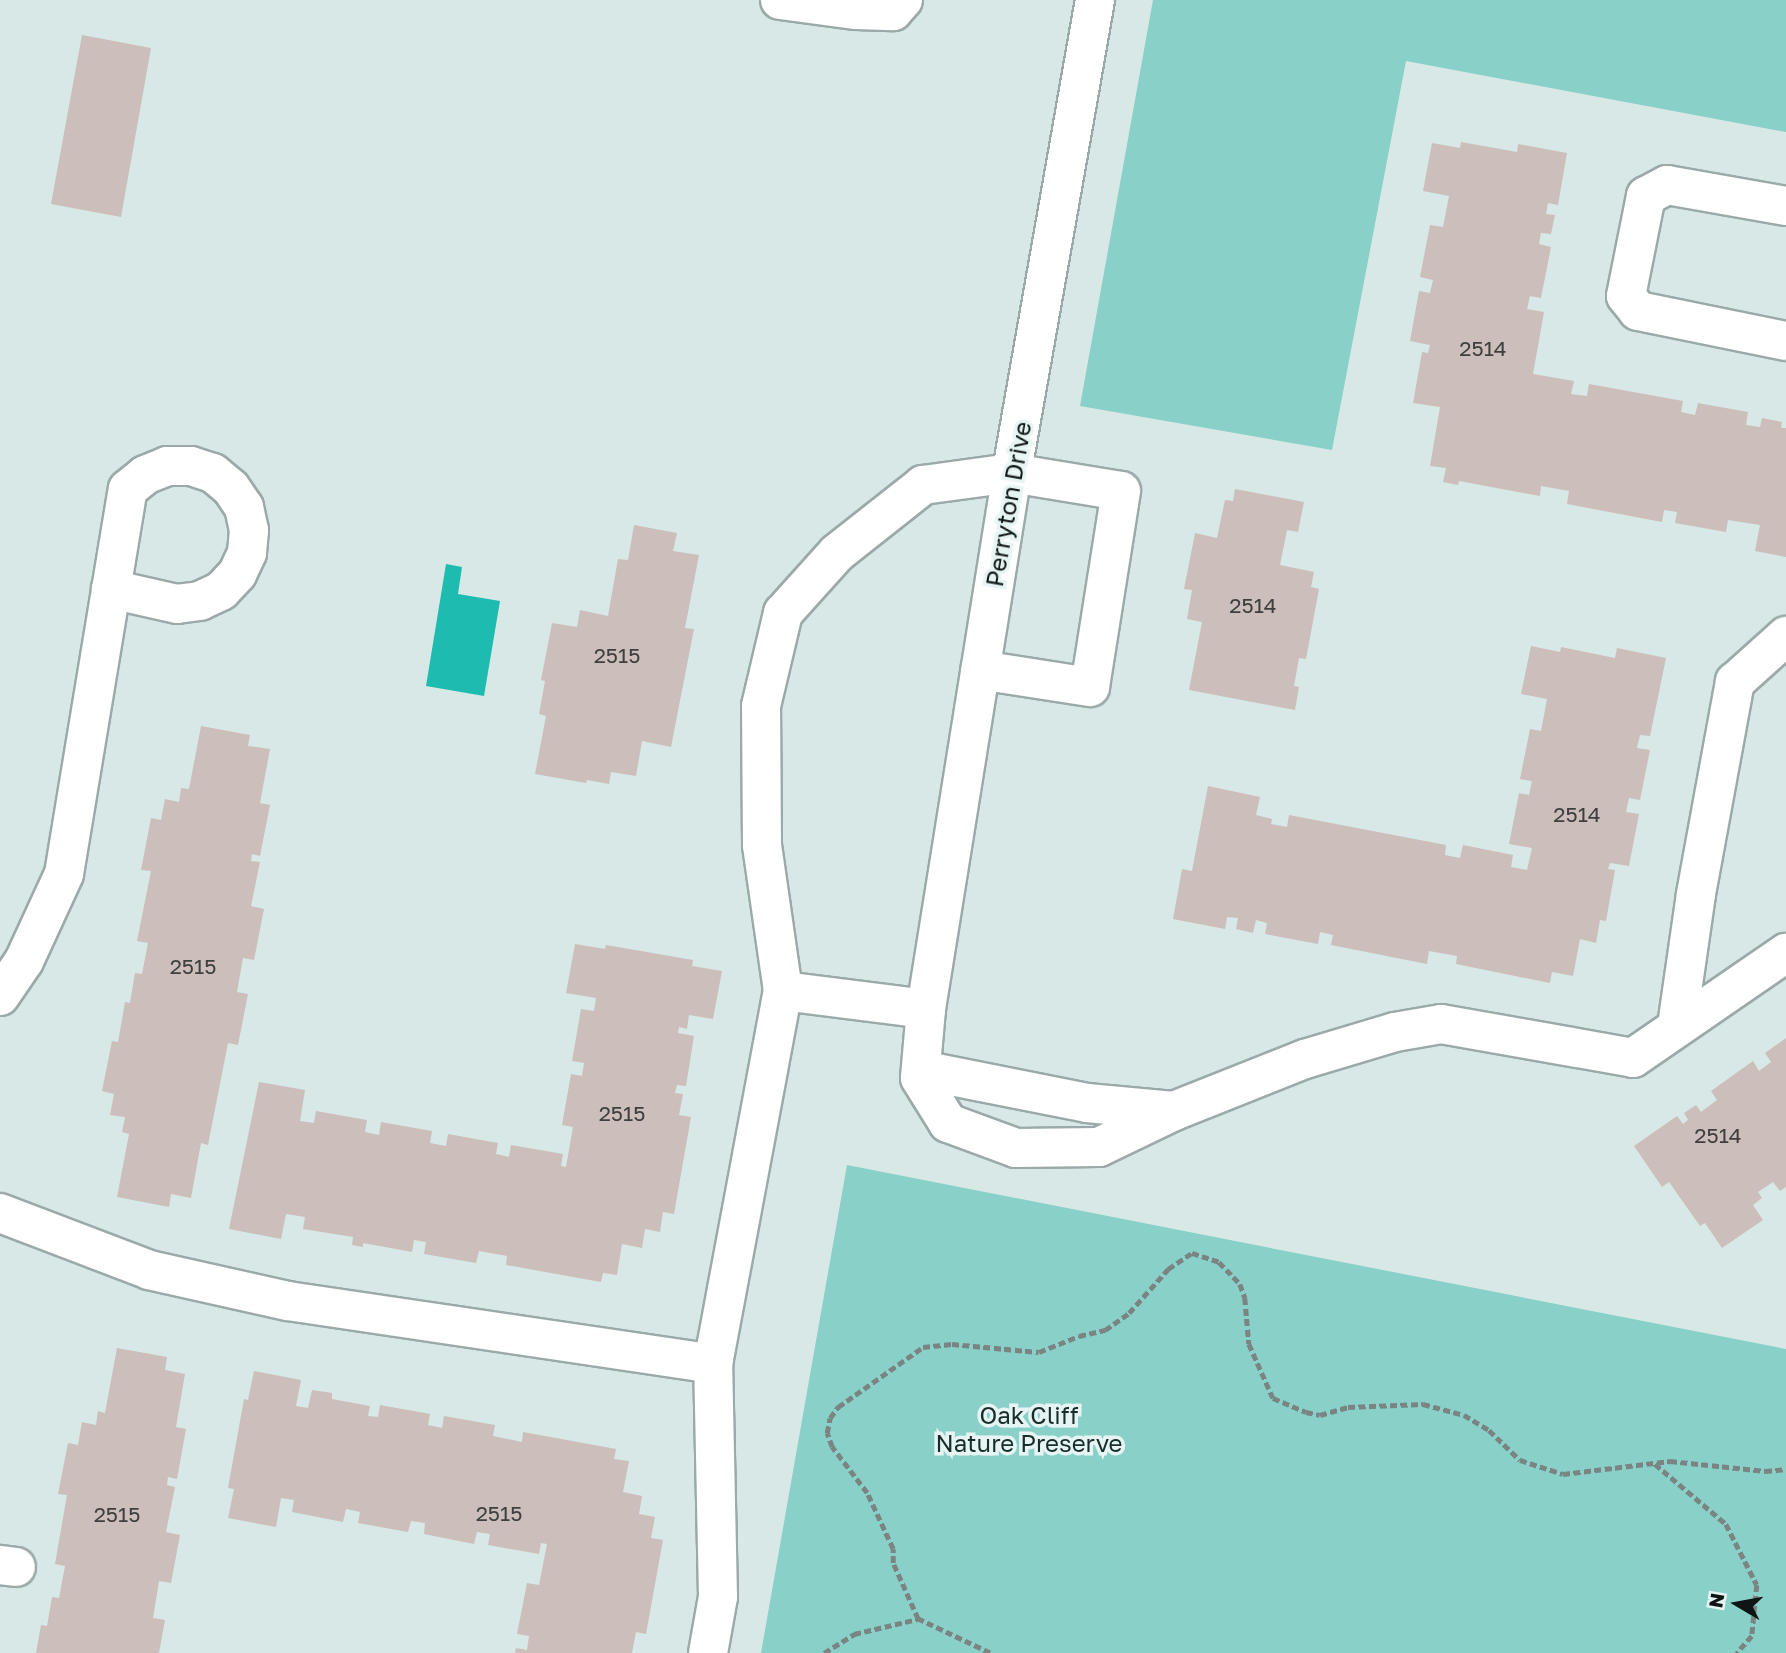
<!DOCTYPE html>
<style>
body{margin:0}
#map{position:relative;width:1786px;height:1653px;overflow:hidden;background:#d8e8e6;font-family:"Golos Text",sans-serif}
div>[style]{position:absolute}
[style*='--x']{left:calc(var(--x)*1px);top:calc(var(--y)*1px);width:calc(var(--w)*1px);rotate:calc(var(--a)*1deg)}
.green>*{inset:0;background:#88d0c8}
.water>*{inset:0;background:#1ebbb0}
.building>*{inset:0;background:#ccbeba}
.path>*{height:4.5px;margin-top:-2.25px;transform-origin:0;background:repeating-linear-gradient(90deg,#7a8583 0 7px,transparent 0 10.5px)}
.roads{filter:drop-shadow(2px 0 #9baaa8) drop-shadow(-2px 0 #9baaa8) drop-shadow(0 2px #9baaa8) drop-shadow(0 -2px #9baaa8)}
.minor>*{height:38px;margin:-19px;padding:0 19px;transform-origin:19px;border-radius:19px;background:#fff}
span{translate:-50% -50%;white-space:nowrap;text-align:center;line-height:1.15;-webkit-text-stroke:7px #e6f5f3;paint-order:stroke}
.number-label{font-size:21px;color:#3e3f3e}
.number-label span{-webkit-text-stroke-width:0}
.street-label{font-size:24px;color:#0f1514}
.park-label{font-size:24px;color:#172e2c}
.north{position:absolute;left:1702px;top:1569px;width:70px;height:70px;-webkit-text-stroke:5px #e6f5f3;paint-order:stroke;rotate:280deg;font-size:19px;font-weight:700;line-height:28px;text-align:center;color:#0f1514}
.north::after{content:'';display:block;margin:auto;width:24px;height:32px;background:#0f1514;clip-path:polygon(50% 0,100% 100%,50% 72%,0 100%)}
</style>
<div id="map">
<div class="green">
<div style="clip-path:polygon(1153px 0,1786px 0,1786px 132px,1406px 61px,1332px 450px,1080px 406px)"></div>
<div style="clip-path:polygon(847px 1165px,1786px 1349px,1786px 1653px,761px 1653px)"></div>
</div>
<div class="water">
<div style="clip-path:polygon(446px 564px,462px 567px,458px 594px,500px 601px,484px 696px,426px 686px)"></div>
</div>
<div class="building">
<div style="clip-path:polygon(82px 35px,151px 48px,121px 217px,51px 204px)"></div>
<div style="clip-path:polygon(1461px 142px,1517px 152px,1518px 144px,1567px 153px,1558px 205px,1548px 203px,1546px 214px,1555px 215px,1551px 234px,1541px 233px,1539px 244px,1551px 247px,1541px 298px,1530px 296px,1527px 309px,1544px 312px,1533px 374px,1574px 381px,1571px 394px,1587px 396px,1589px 384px,1683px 401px,1681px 412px,1695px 415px,1698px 403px,1748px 412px,1746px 425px,1760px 427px,1762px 418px,1782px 422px,1781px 428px,1786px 428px,1786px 557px,1755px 551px,1760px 525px,1728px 520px,1726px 532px,1675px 523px,1677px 512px,1664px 510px,1662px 522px,1567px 504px,1569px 491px,1541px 486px,1540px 496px,1459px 481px,1458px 485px,1443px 482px,1446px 468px,1430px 466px,1440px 407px,1413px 403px,1422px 352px,1428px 353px,1430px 345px,1410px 341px,1419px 291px,1430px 293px,1433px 280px,1420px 277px,1430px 225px,1443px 227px,1449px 196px,1423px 191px,1432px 143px,1460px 148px)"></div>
<div style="clip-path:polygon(1235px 489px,1304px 502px,1298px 532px,1287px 530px,1280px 565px,1314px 572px,1311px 587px,1319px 589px,1306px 659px,1299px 658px,1294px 686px,1299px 687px,1295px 710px,1189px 690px,1202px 622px,1187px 619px,1192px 590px,1184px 589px,1195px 533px,1217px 538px,1225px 500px,1233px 501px)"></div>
<div style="clip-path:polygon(634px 525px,677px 533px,673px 551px,699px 555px,685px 628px,694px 629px,671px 747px,642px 741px,636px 776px,611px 772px,609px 784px,587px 780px,586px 783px,535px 774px,546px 716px,539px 714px,545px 681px,541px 680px,552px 623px,577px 627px,580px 610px,608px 616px,618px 559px,628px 560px)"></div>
<div style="clip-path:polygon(1531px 646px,1560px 652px,1561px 647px,1615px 658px,1617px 648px,1666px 658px,1650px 736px,1640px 735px,1637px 748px,1650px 750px,1640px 800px,1629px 798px,1626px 812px,1639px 814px,1629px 866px,1610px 863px,1608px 869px,1615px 870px,1606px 921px,1600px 920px,1596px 943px,1580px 939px,1573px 976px,1552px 972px,1550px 983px,1456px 964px,1457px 956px,1429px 951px,1427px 964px,1331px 945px,1333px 935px,1320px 932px,1318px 944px,1265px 934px,1267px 923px,1256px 920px,1253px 933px,1236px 929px,1238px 918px,1227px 917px,1225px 929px,1173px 919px,1182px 869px,1192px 871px,1208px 786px,1260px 797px,1256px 815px,1272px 819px,1271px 824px,1287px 827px,1289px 815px,1446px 845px,1445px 855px,1460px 858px,1463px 845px,1513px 855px,1511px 867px,1527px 870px,1532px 848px,1509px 844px,1519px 793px,1529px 795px,1532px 781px,1520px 779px,1530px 729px,1541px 731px,1547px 699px,1521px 694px)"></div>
<div style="clip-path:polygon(201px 726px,250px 735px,248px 746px,270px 749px,260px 803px,270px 805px,260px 856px,252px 854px,251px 861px,260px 862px,251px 906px,264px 909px,254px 960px,243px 958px,237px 992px,248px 994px,238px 1045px,228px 1043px,208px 1145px,201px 1143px,191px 1198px,171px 1194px,169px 1207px,117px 1197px,129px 1134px,122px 1132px,125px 1117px,110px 1115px,114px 1094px,102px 1091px,112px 1041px,118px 1042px,125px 1002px,130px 1003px,135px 973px,142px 974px,148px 943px,137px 941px,151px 871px,141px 870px,151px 818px,161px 820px,165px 799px,179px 802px,181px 788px,189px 789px)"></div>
<div style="clip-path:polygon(575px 944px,605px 949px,606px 945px,693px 960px,692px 966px,722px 971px,713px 1019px,689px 1015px,687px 1029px,679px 1027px,678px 1033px,694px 1036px,686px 1086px,677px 1085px,675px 1093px,683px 1094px,679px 1115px,691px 1117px,674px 1214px,663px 1212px,660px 1232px,645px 1229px,642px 1248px,622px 1244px,617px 1275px,603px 1273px,601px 1282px,506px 1265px,507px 1256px,479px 1251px,476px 1263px,424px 1254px,426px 1242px,414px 1240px,412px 1252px,363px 1243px,363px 1247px,352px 1245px,353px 1237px,303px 1229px,305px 1217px,286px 1214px,281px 1239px,229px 1229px,259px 1082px,305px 1090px,300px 1121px,314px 1123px,316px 1111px,367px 1120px,365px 1132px,379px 1135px,381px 1122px,432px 1131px,430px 1143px,446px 1146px,448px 1134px,498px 1143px,496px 1154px,509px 1157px,511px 1145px,563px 1154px,561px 1166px,566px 1167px,573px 1127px,562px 1125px,571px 1074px,582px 1076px,584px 1063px,572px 1061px,581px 1009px,594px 1011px,596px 998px,566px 993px)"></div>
<div style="clip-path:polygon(1786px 1038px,1786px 1187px,1780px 1191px,1773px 1182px,1758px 1192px,1762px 1198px,1753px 1205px,1763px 1220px,1722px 1248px,1705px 1223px,1700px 1226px,1669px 1182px,1662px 1187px,1634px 1146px,1677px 1116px,1683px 1124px,1688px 1120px,1684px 1113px,1696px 1105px,1701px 1112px,1717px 1100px,1711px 1091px,1753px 1061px,1759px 1071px,1771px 1062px,1765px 1053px)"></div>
<div style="clip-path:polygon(117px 1348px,167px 1357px,165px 1370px,185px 1374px,176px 1427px,186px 1429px,177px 1479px,168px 1477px,167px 1485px,175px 1487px,166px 1532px,180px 1535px,171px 1583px,159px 1581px,153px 1618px,165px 1620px,159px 1653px,36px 1653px,41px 1625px,47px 1626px,52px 1597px,59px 1598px,65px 1566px,55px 1564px,67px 1495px,58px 1494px,68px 1443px,78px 1445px,82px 1422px,96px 1425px,98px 1411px,105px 1413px)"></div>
<div style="clip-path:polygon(254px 1371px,301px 1380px,296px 1406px,308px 1408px,312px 1390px,332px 1393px,332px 1399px,370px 1406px,368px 1416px,378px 1417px,380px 1405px,430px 1414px,428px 1425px,442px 1428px,444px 1416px,495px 1425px,493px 1436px,522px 1442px,523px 1432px,616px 1449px,614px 1459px,629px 1461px,623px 1492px,642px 1496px,639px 1514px,655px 1517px,651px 1538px,663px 1540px,646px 1634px,636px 1632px,632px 1653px,515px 1653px,516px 1648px,527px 1650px,529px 1636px,517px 1634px,527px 1583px,539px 1585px,547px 1544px,541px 1543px,539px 1554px,488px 1545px,490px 1534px,477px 1532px,474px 1544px,424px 1534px,425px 1523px,411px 1521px,408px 1532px,358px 1523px,360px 1512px,346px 1509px,343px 1522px,292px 1512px,294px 1500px,281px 1498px,276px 1527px,228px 1518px,234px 1489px,228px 1488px,244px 1399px,248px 1400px)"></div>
</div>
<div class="path">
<div style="--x:1655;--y:1464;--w:93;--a:40.2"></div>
<div style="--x:1726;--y:1524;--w:68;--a:63.1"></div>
<div style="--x:1757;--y:1585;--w:51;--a:95.6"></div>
<div style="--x:1752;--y:1636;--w:23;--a:131"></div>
<div style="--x:824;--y:1653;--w:36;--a:-32"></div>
<div style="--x:854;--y:1634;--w:66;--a:-13.2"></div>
<div style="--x:990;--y:1653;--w:80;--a:-154.7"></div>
<div style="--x:918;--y:1619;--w:61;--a:-114.1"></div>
<div style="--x:893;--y:1563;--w:14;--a:-90"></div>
<div style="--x:893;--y:1549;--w:62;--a:-114.9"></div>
<div style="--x:867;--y:1493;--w:58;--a:-127.3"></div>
<div style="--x:832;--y:1447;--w:15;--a:-110"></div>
<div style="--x:827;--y:1433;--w:15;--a:-79"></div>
<div style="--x:830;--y:1418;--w:14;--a:-54"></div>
<div style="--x:838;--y:1407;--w:104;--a:-35.2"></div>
<div style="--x:923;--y:1347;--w:29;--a:-6"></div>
<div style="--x:952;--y:1344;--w:87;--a:5.3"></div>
<div style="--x:1039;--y:1352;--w:43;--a:-21.8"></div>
<div style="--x:1079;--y:1336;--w:27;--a:-13"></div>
<div style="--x:1105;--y:1330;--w:29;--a:-35"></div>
<div style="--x:1129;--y:1313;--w:59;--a:-48.4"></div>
<div style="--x:1168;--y:1269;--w:29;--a:-34"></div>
<div style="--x:1192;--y:1253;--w:28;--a:18"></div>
<div style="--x:1219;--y:1262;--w:30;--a:46"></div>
<div style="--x:1240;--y:1284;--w:15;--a:70"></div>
<div style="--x:1245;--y:1298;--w:46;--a:85"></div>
<div style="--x:1249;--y:1344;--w:59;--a:66"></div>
<div style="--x:1273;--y:1398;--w:36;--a:23"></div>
<div style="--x:1306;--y:1412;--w:14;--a:12"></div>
<div style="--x:1320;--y:1415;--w:29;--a:-16"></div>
<div style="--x:1348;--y:1407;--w:75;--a:-2.3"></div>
<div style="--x:1423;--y:1404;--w:42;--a:15"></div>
<div style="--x:1464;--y:1415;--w:29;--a:31"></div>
<div style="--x:1489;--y:1430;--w:43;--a:44.1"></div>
<div style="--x:1520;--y:1460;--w:45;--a:18"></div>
<div style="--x:1563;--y:1474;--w:108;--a:-6.9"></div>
<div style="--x:1670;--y:1461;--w:96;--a:6"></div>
<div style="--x:1765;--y:1471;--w:21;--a:-5"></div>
</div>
<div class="roads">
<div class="minor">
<div style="--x:780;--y:0;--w:77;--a:7.5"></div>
<div style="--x:856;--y:10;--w:37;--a:2"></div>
<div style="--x:893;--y:11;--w:15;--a:-48"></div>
<div style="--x:1095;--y:0;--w:480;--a:100"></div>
<div style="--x:1012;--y:473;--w:543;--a:99.12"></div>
<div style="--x:926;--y:1009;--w:69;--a:95"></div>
<div style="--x:920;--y:1078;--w:53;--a:58.1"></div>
<div style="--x:948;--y:1123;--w:72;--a:20.2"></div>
<div style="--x:1016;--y:1148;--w:83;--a:-0.7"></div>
<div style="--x:1099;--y:1147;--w:83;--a:-25.6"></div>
<div style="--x:1174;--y:1111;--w:141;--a:-21.7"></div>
<div style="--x:1305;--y:1059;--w:94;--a:-16.7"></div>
<div style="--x:1395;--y:1032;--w:47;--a:-9.9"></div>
<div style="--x:1441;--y:1024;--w:195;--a:10"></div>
<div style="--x:1633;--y:1058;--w:186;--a:-34.5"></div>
<div style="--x:1786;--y:206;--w:121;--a:-170"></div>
<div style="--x:1667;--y:185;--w:24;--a:152"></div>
<div style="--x:1646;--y:196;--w:102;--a:101.3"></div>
<div style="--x:1626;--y:296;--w:19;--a:51"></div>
<div style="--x:1638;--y:311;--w:151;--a:11.5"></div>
<div style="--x:0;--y:996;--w:42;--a:-55.6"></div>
<div style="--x:24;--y:961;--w:96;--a:-65.3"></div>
<div style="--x:64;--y:874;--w:390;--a:-80.6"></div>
<div style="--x:128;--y:489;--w:22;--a:-39"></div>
<div style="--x:145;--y:475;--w:24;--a:-22"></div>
<div style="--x:167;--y:466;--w:24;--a:0"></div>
<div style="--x:191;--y:466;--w:23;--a:18"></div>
<div style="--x:213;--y:473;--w:23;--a:40"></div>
<div style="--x:231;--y:488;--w:23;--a:56"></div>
<div style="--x:244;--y:507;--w:24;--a:78"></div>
<div style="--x:249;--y:530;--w:23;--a:95"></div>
<div style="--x:247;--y:553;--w:23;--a:115"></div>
<div style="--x:237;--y:574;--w:23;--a:133"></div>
<div style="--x:221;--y:591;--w:23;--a:155"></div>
<div style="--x:200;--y:601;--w:23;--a:173"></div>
<div style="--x:177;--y:604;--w:68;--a:-167.2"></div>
<div style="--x:926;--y:1009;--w:144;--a:-172.8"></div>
<div style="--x:783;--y:991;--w:148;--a:-98.2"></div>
<div style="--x:762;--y:845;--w:139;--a:-90.4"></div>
<div style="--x:761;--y:706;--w:96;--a:-76.7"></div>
<div style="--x:783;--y:613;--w:81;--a:-48"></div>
<div style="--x:837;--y:553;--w:110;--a:-38.3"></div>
<div style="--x:923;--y:485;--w:90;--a:-7.7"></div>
<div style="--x:1012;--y:473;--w:110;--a:9.4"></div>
<div style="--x:1121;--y:491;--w:198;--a:99"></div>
<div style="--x:1090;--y:687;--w:111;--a:-171.2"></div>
<div style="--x:1677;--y:1026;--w:133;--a:-81.8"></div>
<div style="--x:1696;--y:894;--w:216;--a:-79.6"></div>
<div style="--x:1735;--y:682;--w:69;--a:-42"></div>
<div style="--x:921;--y:1070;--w:169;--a:11.2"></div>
<div style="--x:1087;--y:1103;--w:87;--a:5.3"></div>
<div style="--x:0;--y:1213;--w:160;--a:20.9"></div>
<div style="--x:149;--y:1270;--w:142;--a:12.6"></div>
<div style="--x:288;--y:1301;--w:430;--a:8.4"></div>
<div style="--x:0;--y:1565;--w:16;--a:7"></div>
<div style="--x:708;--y:1653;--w:57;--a:-79.9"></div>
<div style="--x:718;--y:1597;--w:233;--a:-91.2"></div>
<div style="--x:713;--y:1364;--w:380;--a:-79.4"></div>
</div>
</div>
<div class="number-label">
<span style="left:1483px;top:348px">2514</span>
<span style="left:1253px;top:605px">2514</span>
<span style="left:617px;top:655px">2515</span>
<span style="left:1577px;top:814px">2514</span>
<span style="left:193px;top:966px">2515</span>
<span style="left:622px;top:1113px">2515</span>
<span style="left:1718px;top:1135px">2514</span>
<span style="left:499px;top:1513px">2515</span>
<span style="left:117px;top:1514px">2515</span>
</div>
<div class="street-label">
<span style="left:1008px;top:504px;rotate:-80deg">Perryton Drive</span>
</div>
<div class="park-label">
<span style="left:1029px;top:1429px">Oak Cliff<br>Nature Preserve</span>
</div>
<div class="north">N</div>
</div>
